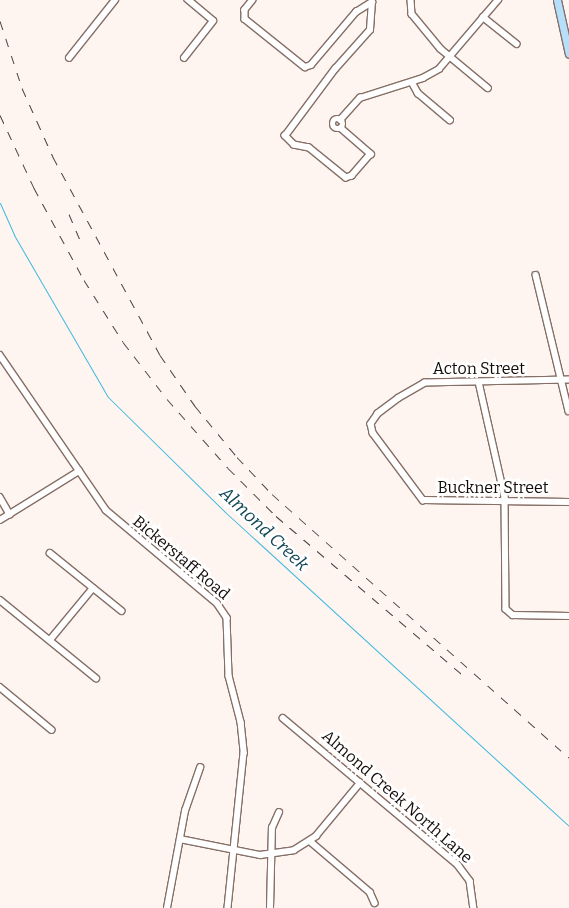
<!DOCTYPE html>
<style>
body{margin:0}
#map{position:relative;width:569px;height:908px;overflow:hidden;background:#fef4f0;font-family:Bitter,serif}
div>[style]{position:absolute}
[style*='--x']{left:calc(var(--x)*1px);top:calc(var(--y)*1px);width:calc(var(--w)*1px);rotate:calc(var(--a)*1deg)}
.stream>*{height:1px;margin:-0.5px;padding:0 0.5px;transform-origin:0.5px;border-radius:0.5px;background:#3fb9e0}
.roads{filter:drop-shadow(1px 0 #856f66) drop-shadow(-1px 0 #856f66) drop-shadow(0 1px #856f66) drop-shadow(0 -1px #856f66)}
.minor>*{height:5.5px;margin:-2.75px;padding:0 2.75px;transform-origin:2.75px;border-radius:2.75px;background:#fff}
.minor>.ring{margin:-2.75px;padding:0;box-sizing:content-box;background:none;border:5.5px solid #fff;border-radius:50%}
.major>*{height:7px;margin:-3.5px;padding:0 3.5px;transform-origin:3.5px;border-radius:3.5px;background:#b6dffb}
.rail>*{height:1px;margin-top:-0.5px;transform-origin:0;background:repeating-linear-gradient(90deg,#4c4340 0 9px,transparent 0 18px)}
span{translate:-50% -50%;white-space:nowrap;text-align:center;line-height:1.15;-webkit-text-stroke:5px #fff;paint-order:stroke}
.street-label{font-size:16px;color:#120a07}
.water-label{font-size:18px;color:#144858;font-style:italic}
</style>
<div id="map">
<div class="stream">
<div style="--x:0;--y:203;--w:35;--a:66"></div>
<div style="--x:14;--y:235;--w:187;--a:59.9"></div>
<div style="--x:108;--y:397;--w:164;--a:44.5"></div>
<div style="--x:225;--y:512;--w:466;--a:42.4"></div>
</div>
<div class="roads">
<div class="minor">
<div style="--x:253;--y:0;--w:13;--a:129"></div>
<div style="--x:245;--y:10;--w:9;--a:90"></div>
<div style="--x:245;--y:19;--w:77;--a:38.7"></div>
<div style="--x:305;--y:67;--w:6;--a:-18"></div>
<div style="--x:311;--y:65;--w:70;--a:-49.7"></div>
<div style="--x:356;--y:12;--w:19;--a:-32"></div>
<div style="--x:411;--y:0;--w:14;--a:86"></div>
<div style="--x:412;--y:14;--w:45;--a:50.4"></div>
<div style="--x:441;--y:49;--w:61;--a:39.7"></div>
<div style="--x:483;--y:17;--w:43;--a:38.5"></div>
<div style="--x:69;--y:58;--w:74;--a:-51.6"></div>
<div style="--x:184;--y:58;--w:47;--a:-51.9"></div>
<div style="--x:213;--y:21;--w:33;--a:-140"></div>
<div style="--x:412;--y:82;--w:13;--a:61"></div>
<div style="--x:418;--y:93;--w:42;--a:40.2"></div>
<div class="ring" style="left:333px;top:119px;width:4.5px;height:4.5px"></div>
<div style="--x:340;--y:120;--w:30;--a:-48"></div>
<div style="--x:360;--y:98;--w:66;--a:-17.6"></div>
<div style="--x:423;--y:78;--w:18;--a:-29"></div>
<div style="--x:439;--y:69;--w:91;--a:-49.5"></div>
<div style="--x:341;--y:128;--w:40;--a:41"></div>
<div style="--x:371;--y:154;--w:29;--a:131"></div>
<div style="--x:352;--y:176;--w:6;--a:162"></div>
<div style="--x:346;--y:178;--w:48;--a:-141"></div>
<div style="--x:309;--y:148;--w:15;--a:-169"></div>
<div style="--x:294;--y:145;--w:13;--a:-135"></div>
<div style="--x:285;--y:136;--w:84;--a:-53.3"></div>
<div style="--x:335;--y:69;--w:52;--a:-48.1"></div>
<div style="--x:370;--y:30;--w:26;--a:-86"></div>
<div style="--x:536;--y:275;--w:140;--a:76.4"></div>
<div style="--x:0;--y:355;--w:188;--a:55.6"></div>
<div style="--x:106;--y:510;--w:145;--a:40"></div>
<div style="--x:217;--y:603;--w:18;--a:56"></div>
<div style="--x:227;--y:618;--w:58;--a:88"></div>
<div style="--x:229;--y:676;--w:48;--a:75.4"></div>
<div style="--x:241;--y:722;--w:31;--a:84"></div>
<div style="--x:244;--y:753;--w:156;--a:95.9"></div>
<div style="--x:569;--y:380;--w:144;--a:178.8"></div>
<div style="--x:425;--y:383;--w:30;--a:150"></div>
<div style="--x:399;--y:398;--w:26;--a:143"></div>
<div style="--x:378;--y:414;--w:12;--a:125"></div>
<div style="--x:371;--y:424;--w:9;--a:77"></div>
<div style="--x:373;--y:433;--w:84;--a:53.3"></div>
<div style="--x:423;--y:500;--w:146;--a:0.8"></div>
<div style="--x:479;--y:382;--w:118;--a:77.3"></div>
<div style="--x:505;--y:497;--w:112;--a:89.5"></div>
<div style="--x:506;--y:609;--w:9;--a:41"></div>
<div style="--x:513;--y:615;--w:56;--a:1"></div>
<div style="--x:0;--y:497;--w:20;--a:60"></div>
<div style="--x:0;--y:520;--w:93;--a:-31.8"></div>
<div style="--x:50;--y:553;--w:92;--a:38.9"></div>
<div style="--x:0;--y:600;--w:124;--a:39.1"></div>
<div style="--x:50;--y:640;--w:67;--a:-50.4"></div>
<div style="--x:0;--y:687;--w:67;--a:39.6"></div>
<div style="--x:283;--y:718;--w:229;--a:40"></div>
<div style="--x:458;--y:865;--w:20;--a:53"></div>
<div style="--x:470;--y:881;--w:27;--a:82"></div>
<div style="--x:180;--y:839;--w:82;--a:11.3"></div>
<div style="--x:260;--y:855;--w:34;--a:-8"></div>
<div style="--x:294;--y:850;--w:26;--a:-32"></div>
<div style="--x:316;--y:836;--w:69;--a:-50.3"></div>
<div style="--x:310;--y:841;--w:79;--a:40.4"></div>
<div style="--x:370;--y:892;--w:12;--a:66"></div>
<div style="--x:167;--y:908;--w:99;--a:-79.5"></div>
<div style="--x:185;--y:811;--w:46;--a:-70.8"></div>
<div style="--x:270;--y:908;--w:80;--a:-88.6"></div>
<div style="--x:272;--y:828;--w:17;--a:-66"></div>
</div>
<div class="major">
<div style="--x:557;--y:0;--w:55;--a:77.5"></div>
</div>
</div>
<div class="rail">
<div style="--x:0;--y:21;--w:71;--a:71.8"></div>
<div style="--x:22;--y:88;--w:76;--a:65.8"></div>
<div style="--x:53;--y:157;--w:225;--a:61.6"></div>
<div style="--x:160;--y:355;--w:62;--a:55.5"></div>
<div style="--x:195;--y:406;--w:66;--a:50.5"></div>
<div style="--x:237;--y:457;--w:51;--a:46.6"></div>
<div style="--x:272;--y:494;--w:397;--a:41.6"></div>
<div style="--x:0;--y:115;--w:81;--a:65"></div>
<div style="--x:34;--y:188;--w:105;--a:61.5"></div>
<div style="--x:84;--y:280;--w:73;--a:57.8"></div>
<div style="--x:123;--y:342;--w:72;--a:52.3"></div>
<div style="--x:167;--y:399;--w:92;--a:48.5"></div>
<div style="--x:228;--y:468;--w:68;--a:45"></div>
<div style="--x:276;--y:516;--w:247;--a:40.4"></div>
<div style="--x:69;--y:214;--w:28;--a:67"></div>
</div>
<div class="street-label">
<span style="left:479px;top:369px">Acton Street</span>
<span style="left:493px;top:488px">Buckner Street</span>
<span style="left:181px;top:558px;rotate:40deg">Bickerstaff Road</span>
<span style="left:397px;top:797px;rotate:41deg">Almond Creek North Lane</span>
</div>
<div class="water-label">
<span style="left:264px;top:529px;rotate:43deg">Almond Creek</span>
</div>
</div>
